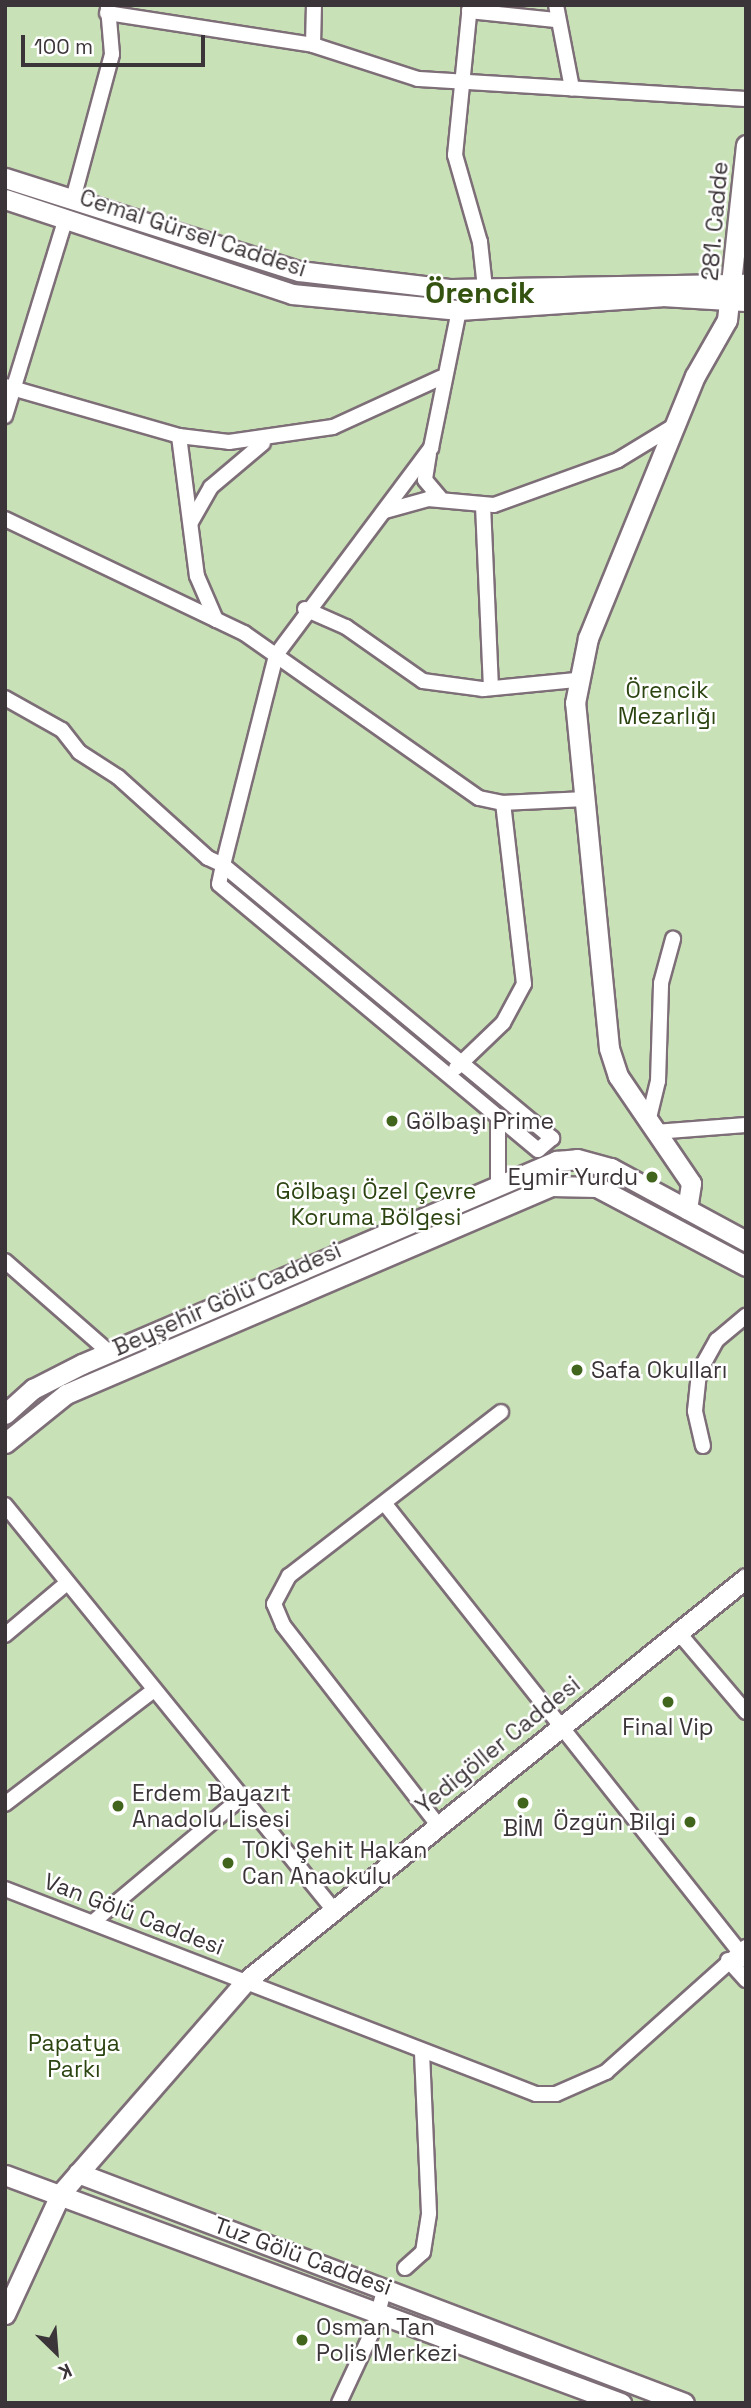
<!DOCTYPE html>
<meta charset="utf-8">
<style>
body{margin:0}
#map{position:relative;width:751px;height:2408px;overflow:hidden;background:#f1dfea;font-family:"Space Grotesk",sans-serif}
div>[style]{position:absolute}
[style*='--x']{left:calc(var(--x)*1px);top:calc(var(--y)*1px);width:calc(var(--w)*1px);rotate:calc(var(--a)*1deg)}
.green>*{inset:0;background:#c9e1b7}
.roads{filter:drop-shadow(2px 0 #7d6e77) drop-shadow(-2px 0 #7d6e77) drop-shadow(0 2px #7d6e77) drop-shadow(0 -2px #7d6e77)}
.street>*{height:14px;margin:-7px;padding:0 7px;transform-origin:7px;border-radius:7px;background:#fff}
.secondary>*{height:19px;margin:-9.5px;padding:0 9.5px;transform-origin:9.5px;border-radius:9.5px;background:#fff}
.dots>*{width:19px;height:19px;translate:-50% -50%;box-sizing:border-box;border:4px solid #fff;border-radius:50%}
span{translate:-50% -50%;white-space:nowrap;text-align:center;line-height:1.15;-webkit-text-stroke:5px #fff;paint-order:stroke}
.street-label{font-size:23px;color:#3b3438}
.park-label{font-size:23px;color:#2b4410}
.poi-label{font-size:23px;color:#3b3438}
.left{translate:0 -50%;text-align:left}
.right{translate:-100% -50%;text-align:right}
.district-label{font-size:30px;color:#345310;font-weight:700}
.frame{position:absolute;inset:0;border:7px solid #3b3438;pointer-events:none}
.north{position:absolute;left:21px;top:2317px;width:70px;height:70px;-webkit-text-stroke:5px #fff;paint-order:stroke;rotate:155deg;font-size:19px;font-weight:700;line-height:28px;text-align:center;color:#3b3438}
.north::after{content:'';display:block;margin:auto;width:24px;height:32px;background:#3b3438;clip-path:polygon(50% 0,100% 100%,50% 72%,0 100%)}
.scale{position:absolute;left:21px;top:35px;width:184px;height:32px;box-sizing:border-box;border:4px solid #3b3438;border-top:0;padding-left:9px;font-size:21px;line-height:24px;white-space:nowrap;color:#3b3438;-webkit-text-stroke:5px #fff;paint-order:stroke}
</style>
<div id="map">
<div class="green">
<div style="clip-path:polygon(5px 5px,746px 5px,746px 2403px,5px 2403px)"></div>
</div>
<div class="roads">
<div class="street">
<div style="--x:470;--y:5;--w:151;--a:95.7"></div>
<div style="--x:455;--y:155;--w:91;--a:74"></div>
<div style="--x:480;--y:242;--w:46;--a:83.8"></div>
<div style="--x:556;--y:5;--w:85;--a:79.1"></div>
<div style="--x:469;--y:11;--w:87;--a:5.9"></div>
<div style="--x:107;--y:13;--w:208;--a:8.8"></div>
<div style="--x:313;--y:45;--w:110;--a:17.9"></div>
<div style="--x:418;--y:79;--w:329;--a:3.5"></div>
<div style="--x:313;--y:45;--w:40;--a:-88.6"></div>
<div style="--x:73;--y:199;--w:150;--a:-74.9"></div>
<div style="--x:112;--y:54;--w:47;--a:-94.9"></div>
<div style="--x:5;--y:386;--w:181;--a:16"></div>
<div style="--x:179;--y:436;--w:50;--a:6.8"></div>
<div style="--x:229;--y:442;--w:105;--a:-8.2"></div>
<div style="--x:333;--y:427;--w:118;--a:-24.6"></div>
<div style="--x:5;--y:416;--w:207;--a:-72.9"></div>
<div style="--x:179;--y:436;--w:141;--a:82.7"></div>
<div style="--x:197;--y:576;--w:48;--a:66.6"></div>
<div style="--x:429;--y:454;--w:26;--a:99"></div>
<div style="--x:425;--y:480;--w:23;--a:50"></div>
<div style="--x:483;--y:505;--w:183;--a:87.5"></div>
<div style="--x:385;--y:511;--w:45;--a:-15.6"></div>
<div style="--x:428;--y:499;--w:66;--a:5.2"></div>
<div style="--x:494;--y:505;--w:132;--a:-19.9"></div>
<div style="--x:618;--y:460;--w:63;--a:-31.4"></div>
<div style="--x:5;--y:519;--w:265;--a:25.5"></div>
<div style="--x:244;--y:633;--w:287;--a:35.1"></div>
<div style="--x:479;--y:798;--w:25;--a:12"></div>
<div style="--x:503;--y:803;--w:81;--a:-2.8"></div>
<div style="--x:191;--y:522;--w:40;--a:-60.3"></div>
<div style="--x:211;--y:487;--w:68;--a:-40.2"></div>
<div style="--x:305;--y:609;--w:45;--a:23.7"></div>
<div style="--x:346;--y:627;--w:94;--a:35"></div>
<div style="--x:423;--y:681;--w:61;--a:7.6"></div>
<div style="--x:483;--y:689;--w:94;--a:-5.5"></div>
<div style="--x:5;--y:698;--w:65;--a:29.3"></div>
<div style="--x:62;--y:730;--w:28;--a:52"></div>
<div style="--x:79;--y:752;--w:46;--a:32.7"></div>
<div style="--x:118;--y:777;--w:121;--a:42"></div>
<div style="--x:208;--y:858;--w:17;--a:25"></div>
<div style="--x:223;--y:865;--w:428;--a:39.7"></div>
<div style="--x:552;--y:1138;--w:18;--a:139"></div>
<div style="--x:538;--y:1150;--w:415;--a:-140.2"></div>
<div style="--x:219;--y:884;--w:19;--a:-78"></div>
<div style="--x:223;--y:865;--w:217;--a:-75.8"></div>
<div style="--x:276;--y:655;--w:259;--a:-53.2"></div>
<div style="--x:431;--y:448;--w:141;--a:-78.5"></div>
<div style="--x:456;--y:1068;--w:65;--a:-43.8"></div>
<div style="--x:503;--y:1023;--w:44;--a:-61.7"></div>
<div style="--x:524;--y:984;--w:182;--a:-96.6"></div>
<div style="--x:648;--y:1122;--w:42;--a:-76.3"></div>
<div style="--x:658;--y:1081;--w:98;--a:-88.2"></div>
<div style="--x:661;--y:983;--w:46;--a:-74.7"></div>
<div style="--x:655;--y:1132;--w:91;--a:-4.4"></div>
<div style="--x:498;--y:1184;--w:67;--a:-90"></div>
<div style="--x:5;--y:1261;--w:140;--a:41.2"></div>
<div style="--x:703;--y:1446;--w:36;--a:-103"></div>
<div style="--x:695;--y:1411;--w:39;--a:-84"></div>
<div style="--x:699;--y:1372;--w:37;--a:-61"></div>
<div style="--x:717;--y:1340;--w:38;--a:-40"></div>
<div style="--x:385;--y:1504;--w:582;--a:51.63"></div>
<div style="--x:5;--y:1505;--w:520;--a:50.93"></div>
<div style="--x:678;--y:1632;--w:105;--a:49.6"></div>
<div style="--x:5;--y:1635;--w:81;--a:-40"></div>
<div style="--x:5;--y:1804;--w:188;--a:-37.4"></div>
<div style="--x:438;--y:1825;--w:253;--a:-127.8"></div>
<div style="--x:283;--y:1625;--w:23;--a:-113"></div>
<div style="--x:274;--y:1604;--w:32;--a:-62"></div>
<div style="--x:289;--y:1576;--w:268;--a:-37.7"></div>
<div style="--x:5;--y:1889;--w:569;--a:21.11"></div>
<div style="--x:536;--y:2094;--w:20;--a:0"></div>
<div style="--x:556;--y:2094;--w:55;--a:-23.7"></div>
<div style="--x:606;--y:2072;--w:188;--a:-41.8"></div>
<div style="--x:93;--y:1922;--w:196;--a:-40"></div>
<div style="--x:728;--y:1960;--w:27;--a:48"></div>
<div style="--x:405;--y:2268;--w:24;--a:-42"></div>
<div style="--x:423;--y:2252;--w:39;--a:-81"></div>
<div style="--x:429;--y:2213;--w:159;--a:-92.5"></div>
<div style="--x:339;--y:2403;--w:83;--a:-65"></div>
<div style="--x:374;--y:2328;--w:39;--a:-75"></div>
</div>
<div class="secondary">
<div style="--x:5;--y:178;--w:308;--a:17.6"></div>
<div style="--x:299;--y:271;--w:153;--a:6.8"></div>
<div style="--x:451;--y:289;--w:294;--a:-1"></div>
<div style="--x:5;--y:199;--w:302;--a:18.3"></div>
<div style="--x:292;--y:294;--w:168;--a:5.5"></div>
<div style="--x:459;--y:310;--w:203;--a:-3.9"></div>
<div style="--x:662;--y:296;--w:83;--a:3.4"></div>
<div style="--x:687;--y:1209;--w:26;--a:-81"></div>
<div style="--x:691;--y:1183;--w:130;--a:-124.3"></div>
<div style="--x:618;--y:1076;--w:29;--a:-108"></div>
<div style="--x:609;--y:1048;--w:347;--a:-95.6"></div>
<div style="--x:575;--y:703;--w:66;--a:-78.7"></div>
<div style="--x:588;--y:638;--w:283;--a:-67.8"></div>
<div style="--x:695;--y:376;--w:64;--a:-60.3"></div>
<div style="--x:727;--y:320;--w:176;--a:-83.8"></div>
<div style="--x:5;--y:1414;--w:38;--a:-42"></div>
<div style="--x:33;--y:1389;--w:55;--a:-27"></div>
<div style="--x:82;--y:1364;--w:516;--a:-23.18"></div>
<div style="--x:556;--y:1161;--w:21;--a:-5"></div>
<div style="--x:577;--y:1159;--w:35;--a:15"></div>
<div style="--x:611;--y:1168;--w:153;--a:28.4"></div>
<div style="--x:5;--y:1443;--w:78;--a:-38.8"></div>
<div style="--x:66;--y:1394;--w:528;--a:-23.21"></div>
<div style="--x:551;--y:1186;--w:46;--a:1.2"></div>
<div style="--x:597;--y:1187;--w:169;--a:27.9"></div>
<div style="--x:78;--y:2173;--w:648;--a:20.78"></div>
<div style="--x:5;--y:2175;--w:657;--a:20.31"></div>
<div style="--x:5;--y:2314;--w:133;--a:-65.2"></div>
<div style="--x:61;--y:2193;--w:281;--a:-48.9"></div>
<div style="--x:246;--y:1981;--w:642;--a:-38.87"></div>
</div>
</div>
<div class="dots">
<div style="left:392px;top:1121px;background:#42651d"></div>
<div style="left:652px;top:1177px;background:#42651d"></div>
<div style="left:577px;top:1370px;background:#42651d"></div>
<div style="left:668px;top:1702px;background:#42651d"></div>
<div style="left:523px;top:1803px;background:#42651d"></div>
<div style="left:118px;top:1806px;background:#42651d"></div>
<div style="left:690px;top:1822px;background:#42651d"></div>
<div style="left:228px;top:1863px;background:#42651d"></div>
<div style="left:302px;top:2340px;background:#42651d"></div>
</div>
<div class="street-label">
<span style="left:715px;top:221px;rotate:-85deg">281. Cadde</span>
<span style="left:193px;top:233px;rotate:18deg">Cemal Gürsel Caddesi</span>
<span style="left:227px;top:1299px;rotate:-24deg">Beyşehir Gölü Caddesi</span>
<span style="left:498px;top:1745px;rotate:-39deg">Yedigöller Caddesi</span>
<span style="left:134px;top:1914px;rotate:21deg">Van Gölü Caddesi</span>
<span style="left:303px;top:2256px;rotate:20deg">Tuz Gölü Caddesi</span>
</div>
<div class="park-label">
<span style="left:667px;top:703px">Örencik<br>Mezarlığı</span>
<span style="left:376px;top:1204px">Gölbaşı Özel Çevre<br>Koruma Bölgesi</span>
<span style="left:74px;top:2056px">Papatya<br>Parkı</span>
</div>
<div class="poi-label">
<span class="left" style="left:406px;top:1121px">Gölbaşı Prime</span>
<span class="right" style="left:638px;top:1177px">Eymir Yurdu</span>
<span class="left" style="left:591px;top:1370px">Safa Okulları</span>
<span style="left:668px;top:1727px">Final Vip</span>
<span class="left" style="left:132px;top:1806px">Erdem Bayazıt<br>Anadolu Lisesi</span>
<span class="right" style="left:676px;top:1822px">Özgün Bilgi</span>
<span style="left:523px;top:1828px">BİM</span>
<span class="left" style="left:242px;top:1863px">TOKİ Şehit Hakan<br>Can Anaokulu</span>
<span class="left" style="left:316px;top:2340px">Osman Tan<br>Polis Merkezi</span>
</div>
<div class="district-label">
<span style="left:480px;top:293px">Örencik</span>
</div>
<div class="frame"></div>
<div class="north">K</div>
<div class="scale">100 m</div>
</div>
